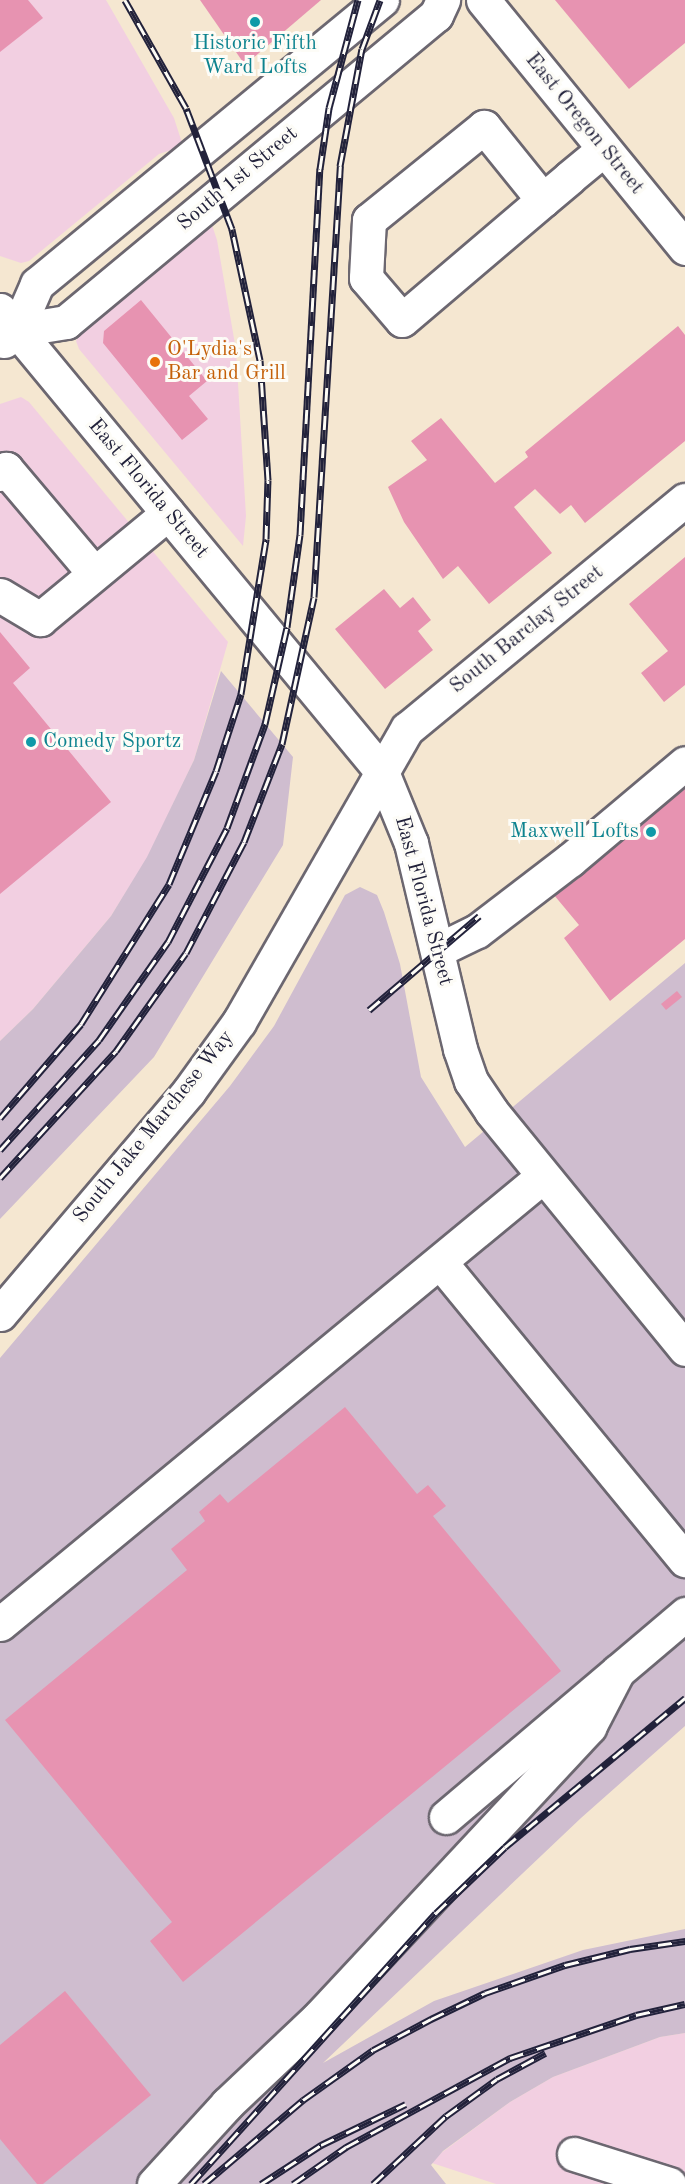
<!DOCTYPE html>
<style>
body{margin:0}
#map{position:relative;width:685px;height:2184px;overflow:hidden;background:#f5e7d1;font-family:"Old Standard TT",serif}
div>[style]{position:absolute}
[style*='--x']{left:calc(var(--x)*1px);top:calc(var(--y)*1px);width:calc(var(--w)*1px);rotate:calc(var(--a)*1deg)}
.built>*{inset:0;background:#f2cfe1}
.industrial>*{inset:0;background:#cfbdcf}
.building>*{inset:0;background:#e793b1}
.roads{filter:drop-shadow(2px 0 #6c6770) drop-shadow(-2px 0 #6c6770) drop-shadow(0 2px #6c6770) drop-shadow(0 -2px #6c6770)}
.minor>*{height:33px;margin:-16.5px;padding:0 16.5px;transform-origin:16.5px;border-radius:16.5px;background:#fff}
.major>*{height:33px;margin:-16.5px;padding:0 16.5px;transform-origin:16.5px;border-radius:16.5px;background:#fff}
.rail>*{height:7px;margin-top:-3.5px;transform-origin:0;background:repeating-linear-gradient(90deg,#fdfcf7 0 14px,#22223b 0 28px);box-sizing:border-box;border-block:2px solid #22223b}
.dots>*{width:16px;height:16px;translate:-50% -50%;box-sizing:border-box;border:3px solid #fdfcf7;border-radius:50%}
span{translate:-50% -50%;white-space:nowrap;text-align:center;line-height:1.15;-webkit-text-stroke:6px #fdfcf7;paint-order:stroke}
.culture-label{font-size:21px;color:#0d838f}
.left{translate:0 -50%;text-align:left}
.right{translate:-100% -50%;text-align:right}
.street-label{font-size:21px;color:#22223b}
.food-label{font-size:21px;color:#c56008}
</style>
<div id="map">
<div class="built">
<div style="clip-path:polygon(0 0,106px 0,174px 118px,183px 146px,159px 154px,29px 261px,21px 263px,0 256px)"></div>
<div style="clip-path:polygon(208px 213px,217px 240px,236px 350px,246px 516px,243px 546px,79px 349px,76px 341px,86px 324px,192px 239px,191px 228px)"></div>
<div style="clip-path:polygon(21px 397px,29px 402px,228px 642px,194px 760px,148px 857px,111px 916px,33px 1009px,0 1041px,0 404px)"></div>
<div style="clip-path:polygon(685px 2033px,685px 2184px,496px 2184px,429px 2162px,510px 2102px,553px 2077px,660px 2037px)"></div>
</div>
<div class="industrial">
<div style="clip-path:polygon(221px 671px,293px 757px,283px 845px,154px 1057px,0 1219px,0 1041px,33px 1009px,111px 916px,147px 857px,194px 760px)"></div>
<div style="clip-path:polygon(360px 887px,377px 895px,384px 912px,400px 964px,421px 1077px,465px 1147px,685px 963px,685px 1726px,581px 1818px,323px 2063px,434px 2001px,583px 1950px,685px 1929px,685px 2033px,660px 2037px,553px 2077px,510px 2102px,443px 2151px,431px 2165px,446px 2184px,0 2184px,0 1358px,230px 1086px,274px 1026px,345px 895px)"></div>
</div>
<div class="building">
<div style="clip-path:polygon(0 0,28px 0,43px 18px,0 52px)"></div>
<div style="clip-path:polygon(200px 0,321px 0,245px 65px)"></div>
<div style="clip-path:polygon(555px 0,685px 0,685px 43px,629px 89px)"></div>
<div style="clip-path:polygon(141px 300px,207px 381px,189px 396px,208px 419px,182px 440px,103px 343px,104px 331px)"></div>
<div style="clip-path:polygon(678px 326px,685px 335px,685px 441px,585px 523px,571px 505px,560px 514px,535px 489px,514px 507px,552px 553px,489px 604px,458px 566px,443px 579px,404px 522px,388px 487px,427px 460px,411px 441px,441px 418px,495px 483px,528px 457px,525px 452px)"></div>
<div style="clip-path:polygon(685px 557px,685px 685px,664px 702px,641px 673px,668px 651px,629px 604px)"></div>
<div style="clip-path:polygon(384px 589px,400px 608px,413px 597px,431px 620px,418px 631px,433px 650px,385px 689px,335px 629px)"></div>
<div style="clip-path:polygon(0 632px,30px 668px,13px 683px,111px 802px,0 894px)"></div>
<div style="clip-path:polygon(685px 776px,685px 939px,610px 1001px,564px 938px,579px 925px,549px 889px)"></div>
<div style="clip-path:polygon(677px 991px,682px 997px,666px 1010px,661px 1004px)"></div>
<div style="clip-path:polygon(345px 1407px,417px 1494px,428px 1485px,446px 1506px,433px 1516px,561px 1671px,183px 1982px,150px 1941px,172px 1922px,5px 1720px,187px 1570px,171px 1549px,205px 1521px,199px 1512px,220px 1494px,228px 1503px)"></div>
<div style="clip-path:polygon(65px 1991px,151px 2095px,43px 2184px,37px 2184px,0 2139px,0 2045px)"></div>
</div>
<div class="roads">
<div class="minor">
<div style="--x:483;--y:0;--w:320;--a:50.8"></div>
<div style="--x:543;--y:200;--w:94;--a:-128.9"></div>
<div style="--x:484;--y:127;--w:148;--a:141"></div>
<div style="--x:369;--y:220;--w:58;--a:93"></div>
<div style="--x:366;--y:278;--w:55;--a:49.4"></div>
<div style="--x:402;--y:320;--w:185;--a:-40.4"></div>
<div style="--x:543;--y:200;--w:35;--a:-40"></div>
<div style="--x:570;--y:177;--w:44;--a:-39.5"></div>
<div style="--x:0;--y:310;--w:599;--a:50.41"></div>
<div style="--x:382;--y:772;--w:77;--a:67.8"></div>
<div style="--x:411;--y:843;--w:212;--a:76.6"></div>
<div style="--x:460;--y:1049;--w:34;--a:71"></div>
<div style="--x:471;--y:1081;--w:36;--a:56"></div>
<div style="--x:491;--y:1111;--w:307;--a:50.8"></div>
<div style="--x:0;--y:474;--w:8;--a:-40"></div>
<div style="--x:6;--y:469;--w:136;--a:49.8"></div>
<div style="--x:0;--y:595;--w:47;--a:31"></div>
<div style="--x:40;--y:619;--w:166;--a:-39.6"></div>
<div style="--x:438;--y:950;--w:43;--a:-26"></div>
<div style="--x:477;--y:931;--w:117;--a:-37.4"></div>
<div style="--x:570;--y:860;--w:150;--a:-40.1"></div>
<div style="--x:440;--y:1262;--w:386;--a:50.6"></div>
<div style="--x:0;--y:1314;--w:292;--a:-49.7"></div>
<div style="--x:189;--y:1091;--w:85;--a:-54.1"></div>
<div style="--x:239;--y:1022;--w:338;--a:-60.2"></div>
<div style="--x:407;--y:729;--w:360;--a:-39.5"></div>
<div style="--x:0;--y:1624;--w:704;--a:-39.52"></div>
<div style="--x:446;--y:1817;--w:314;--a:-40.3"></div>
<div style="--x:574;--y:2154;--w:100;--a:17.5"></div>
<div style="--x:154;--y:2184;--w:108;--a:-47.6"></div>
<div style="--x:227;--y:2104;--w:125;--a:-43.4"></div>
<div style="--x:318;--y:2018;--w:398;--a:-47"></div>
<div style="--x:589;--y:1727;--w:63;--a:-62.6"></div>
</div>
<div class="major">
<div style="--x:17;--y:330;--w:50;--a:-9.3"></div>
<div style="--x:66;--y:322;--w:481;--a:-39.7"></div>
<div style="--x:436;--y:15;--w:17;--a:-65"></div>
<div style="--x:4;--y:341;--w:17;--a:-40"></div>
<div style="--x:17;--y:330;--w:50;--a:-66.5"></div>
<div style="--x:37;--y:284;--w:447;--a:-39.5"></div>
</div>
</div>
<div class="rail">
<div style="--x:369;--y:1010;--w:145;--a:-40.5"></div>
<div style="--x:0;--y:1118;--w:124;--a:-49.2"></div>
<div style="--x:81;--y:1024;--w:165;--a:-57.8"></div>
<div style="--x:169;--y:884;--w:122;--a:-67.4"></div>
<div style="--x:216;--y:771;--w:81;--a:-72"></div>
<div style="--x:241;--y:694;--w:157;--a:-80.8"></div>
<div style="--x:266;--y:539;--w:59;--a:-88.1"></div>
<div style="--x:268;--y:480;--w:120;--a:-93.8"></div>
<div style="--x:260;--y:360;--w:134;--a:-102.1"></div>
<div style="--x:232;--y:229;--w:129;--a:-110.8"></div>
<div style="--x:186;--y:108;--w:124;--a:-119.5"></div>
<div style="--x:0;--y:1150;--w:148;--a:-48"></div>
<div style="--x:99;--y:1040;--w:120;--a:-54.9"></div>
<div style="--x:168;--y:942;--w:128;--a:-62.6"></div>
<div style="--x:227;--y:828;--w:111;--a:-69.9"></div>
<div style="--x:265;--y:724;--w:99;--a:-77.2"></div>
<div style="--x:287;--y:627;--w:93;--a:-82"></div>
<div style="--x:300;--y:535;--w:367;--a:-86.9"></div>
<div style="--x:320;--y:169;--w:62;--a:-81.6"></div>
<div style="--x:329;--y:108;--w:112;--a:-75"></div>
<div style="--x:0;--y:1178;--w:172;--a:-47.6"></div>
<div style="--x:116;--y:1051;--w:120;--a:-54.5"></div>
<div style="--x:186;--y:953;--w:125;--a:-62.4"></div>
<div style="--x:244;--y:842;--w:105;--a:-68.8"></div>
<div style="--x:282;--y:744;--w:150;--a:-77.7"></div>
<div style="--x:314;--y:597;--w:432;--a:-86.5"></div>
<div style="--x:340;--y:166;--w:119;--a:-79.4"></div>
<div style="--x:362;--y:49;--w:52;--a:-69.8"></div>
<div style="--x:191;--y:2184;--w:365;--a:-47.9"></div>
<div style="--x:436;--y:1913;--w:95;--a:-43.7"></div>
<div style="--x:505;--y:1847;--w:234;--a:-39.6"></div>
<div style="--x:204;--y:2184;--w:130;--a:-40.3"></div>
<div style="--x:303;--y:2100;--w:86;--a:-35.5"></div>
<div style="--x:373;--y:2050;--w:66;--a:-28.1"></div>
<div style="--x:431;--y:2019;--w:60;--a:-25.7"></div>
<div style="--x:485;--y:1993;--w:85;--a:-19.3"></div>
<div style="--x:565;--y:1965;--w:67;--a:-13.8"></div>
<div style="--x:630;--y:1949;--w:56;--a:-8.3"></div>
<div style="--x:261;--y:2184;--w:72;--a:-33"></div>
<div style="--x:321;--y:2145;--w:94;--a:-25.8"></div>
<div style="--x:293;--y:2184;--w:65;--a:-34.9"></div>
<div style="--x:346;--y:2147;--w:187;--a:-28.5"></div>
<div style="--x:510;--y:2058;--w:133;--a:-18.8"></div>
<div style="--x:636;--y:2015;--w:50;--a:-12.7"></div>
<div style="--x:373;--y:2184;--w:100;--a:-43"></div>
<div style="--x:446;--y:2116;--w:63;--a:-36"></div>
<div style="--x:497;--y:2079;--w:55;--a:-28.4"></div>
</div>
<div class="dots">
<div style="left:255px;top:22px;background:#0f9aa8"></div>
<div style="left:155px;top:362px;background:#e8710a"></div>
<div style="left:31px;top:742px;background:#0f9aa8"></div>
<div style="left:651px;top:832px;background:#0f9aa8"></div>
</div>
<div class="culture-label">
<span style="left:255px;top:56px">Historic Fifth<br>Ward Lofts</span>
<span class="left" style="left:43px;top:742px">Comedy Sportz</span>
<span class="right" style="left:639px;top:832px">Maxwell Lofts</span>
</div>
<div class="street-label">
<span style="left:584px;top:124px;rotate:51deg">East Oregon Street</span>
<span style="left:238px;top:179px;rotate:-40deg">South 1st Street</span>
<span style="left:148px;top:489px;rotate:50deg">East Florida Street</span>
<span style="left:527px;top:630px;rotate:-39deg">South Barclay Street</span>
<span style="left:423px;top:901px;rotate:75deg">East Florida Street</span>
<span style="left:154px;top:1127px;rotate:-51deg">South Jake Marchese Way</span>
</div>
<div class="food-label">
<span class="left" style="left:167px;top:362px">O'Lydia's<br>Bar and Grill</span>
</div>
</div>
